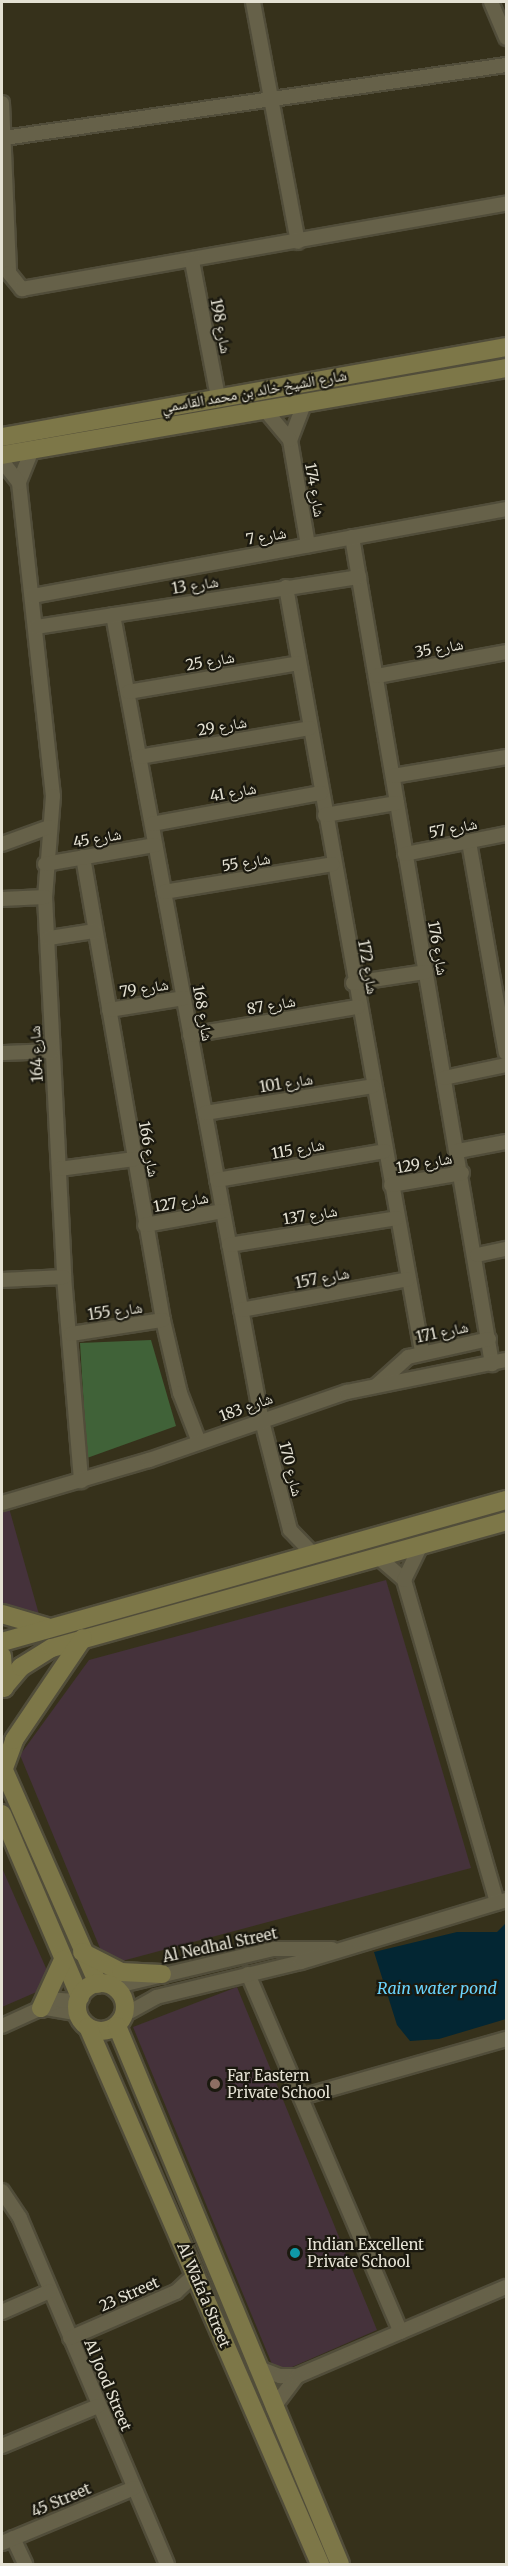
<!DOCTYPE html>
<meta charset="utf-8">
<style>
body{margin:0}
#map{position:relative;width:508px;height:2566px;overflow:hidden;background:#36311b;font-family:Merriweather,"Noto Naskh Arabic",serif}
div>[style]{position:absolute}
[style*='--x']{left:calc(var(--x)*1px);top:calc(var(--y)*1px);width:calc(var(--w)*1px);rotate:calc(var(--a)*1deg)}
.education>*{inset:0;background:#45323b}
.green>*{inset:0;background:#406238}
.water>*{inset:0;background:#032633}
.roads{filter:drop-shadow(2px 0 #514d3a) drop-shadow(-2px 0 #514d3a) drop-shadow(0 2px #514d3a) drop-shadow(0 -2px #514d3a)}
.street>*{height:14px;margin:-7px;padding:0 7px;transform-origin:7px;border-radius:7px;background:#666149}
.secondary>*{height:18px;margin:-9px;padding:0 9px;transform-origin:9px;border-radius:9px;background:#7d7748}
.secondary>.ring{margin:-9px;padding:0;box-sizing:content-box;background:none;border:18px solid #7d7748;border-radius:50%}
.dots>*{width:16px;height:16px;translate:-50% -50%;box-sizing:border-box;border:3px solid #1b190f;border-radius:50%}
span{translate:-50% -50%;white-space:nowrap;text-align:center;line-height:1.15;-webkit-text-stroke:4.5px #1b190f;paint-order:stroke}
.street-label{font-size:15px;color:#e4e1d3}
.poi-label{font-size:15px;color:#e4e1d3}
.left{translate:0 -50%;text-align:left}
.water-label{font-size:16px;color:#6bd5fe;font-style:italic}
.frame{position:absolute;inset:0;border:3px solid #e4e1d3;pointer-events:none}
</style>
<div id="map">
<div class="education">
<div style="clip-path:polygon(9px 1508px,40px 1618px,19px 1619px,2px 1605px,2px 1511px)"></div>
<div style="clip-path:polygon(386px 1580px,471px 1868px,107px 1965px,20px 1755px,89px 1660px)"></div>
<div style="clip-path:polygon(2px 1868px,49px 1975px,48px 1987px,2px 2007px)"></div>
<div style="clip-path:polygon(237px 1987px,377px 2330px,276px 2374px,133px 2027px)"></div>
</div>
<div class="green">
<div style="clip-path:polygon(151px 1340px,176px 1426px,87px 1458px,80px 1343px)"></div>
</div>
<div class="water">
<div style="clip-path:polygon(506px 1923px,506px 2019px,439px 2039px,410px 2041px,397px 2025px,374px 1952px,457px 1932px,497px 1932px)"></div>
</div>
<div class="roads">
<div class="street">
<div style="--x:253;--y:2;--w:244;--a:79.4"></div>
<div style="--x:491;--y:2;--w:39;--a:67"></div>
<div style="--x:2;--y:103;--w:170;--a:87.6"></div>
<div style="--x:9;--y:273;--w:21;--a:51"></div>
<div style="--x:22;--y:289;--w:491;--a:-10"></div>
<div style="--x:4;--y:138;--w:507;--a:-8.27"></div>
<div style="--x:192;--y:261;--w:138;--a:79.2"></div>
<div style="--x:304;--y:404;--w:39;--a:111"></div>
<div style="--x:290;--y:440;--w:107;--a:80.3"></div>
<div style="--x:265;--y:410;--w:39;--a:50"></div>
<div style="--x:32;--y:450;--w:35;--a:112"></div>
<div style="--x:19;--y:483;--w:315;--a:83.8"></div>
<div style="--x:53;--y:796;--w:101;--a:94.5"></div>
<div style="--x:45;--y:897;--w:380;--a:87.1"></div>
<div style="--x:64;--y:1277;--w:205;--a:85.2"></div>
<div style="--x:2;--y:461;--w:28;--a:52"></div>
<div style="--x:352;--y:537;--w:839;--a:80.39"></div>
<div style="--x:286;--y:587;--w:776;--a:79.91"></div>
<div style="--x:32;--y:596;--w:482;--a:-10.4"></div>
<div style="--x:113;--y:615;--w:816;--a:79.54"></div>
<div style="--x:261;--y:1417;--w:117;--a:75.6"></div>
<div style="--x:290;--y:1530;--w:32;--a:46"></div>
<div style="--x:36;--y:627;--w:327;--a:-8.8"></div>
<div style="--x:377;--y:676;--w:131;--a:-10.5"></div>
<div style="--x:128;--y:692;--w:173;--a:-9.6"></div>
<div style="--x:139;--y:757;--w:173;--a:-9.6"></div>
<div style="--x:393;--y:776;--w:115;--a:-9.5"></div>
<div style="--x:325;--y:815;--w:73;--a:-9.5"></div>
<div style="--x:152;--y:824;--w:172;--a:-10.4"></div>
<div style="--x:469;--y:842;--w:214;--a:80.1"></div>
<div style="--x:2;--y:844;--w:50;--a:-19.9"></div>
<div style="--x:405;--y:854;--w:103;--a:-11.2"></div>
<div style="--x:83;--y:857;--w:470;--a:80.2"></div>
<div style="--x:163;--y:1320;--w:75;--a:76.9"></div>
<div style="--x:180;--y:1393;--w:53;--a:68.8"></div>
<div style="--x:45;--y:864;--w:112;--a:-9.8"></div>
<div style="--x:164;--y:892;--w:171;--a:-9.4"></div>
<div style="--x:2;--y:899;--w:43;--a:-2.7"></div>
<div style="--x:49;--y:938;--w:46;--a:-8.8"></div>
<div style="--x:353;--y:983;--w:74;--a:-8.6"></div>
<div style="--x:109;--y:1010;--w:76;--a:-9.1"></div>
<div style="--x:190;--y:1035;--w:170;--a:-9.5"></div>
<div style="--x:2;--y:1053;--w:50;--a:-2.3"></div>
<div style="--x:444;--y:1078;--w:63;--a:-11.8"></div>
<div style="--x:205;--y:1113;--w:170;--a:-9.1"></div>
<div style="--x:458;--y:1151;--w:49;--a:-10.6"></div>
<div style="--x:59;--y:1169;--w:76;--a:-7.6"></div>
<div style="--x:217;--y:1180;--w:170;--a:-9.8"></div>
<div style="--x:391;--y:1185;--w:72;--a:-9.6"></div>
<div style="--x:145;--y:1225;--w:79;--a:-10.2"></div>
<div style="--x:229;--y:1245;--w:170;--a:-9.1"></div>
<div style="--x:477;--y:1255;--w:30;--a:-12"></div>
<div style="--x:2;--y:1280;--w:62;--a:-2.8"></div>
<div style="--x:241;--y:1310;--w:170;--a:-10.5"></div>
<div style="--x:71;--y:1334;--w:93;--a:-8.7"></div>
<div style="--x:377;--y:1385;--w:42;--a:-42.1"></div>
<div style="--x:408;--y:1357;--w:83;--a:-12.5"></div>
<div style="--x:2;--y:1503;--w:153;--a:-16.3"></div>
<div style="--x:149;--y:1460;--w:209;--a:-19"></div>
<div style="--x:347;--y:1392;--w:162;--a:-11.4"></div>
<div style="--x:378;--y:1557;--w:35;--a:41"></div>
<div style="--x:404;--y:1580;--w:336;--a:73.9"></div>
<div style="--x:404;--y:1580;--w:39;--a:-64"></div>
<div style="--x:248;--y:1974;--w:389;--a:66.9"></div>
<div style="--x:113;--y:1987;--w:165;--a:-13.3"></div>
<div style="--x:274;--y:1949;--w:58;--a:0"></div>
<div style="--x:46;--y:2008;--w:34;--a:10"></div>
<div style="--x:124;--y:2015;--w:37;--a:-29"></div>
<div style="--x:156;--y:1997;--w:149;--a:-13.6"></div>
<div style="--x:301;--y:1962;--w:214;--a:-16.8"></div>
<div style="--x:2;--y:2026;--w:63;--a:-24.5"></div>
<div style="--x:59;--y:2000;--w:20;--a:3"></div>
<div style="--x:301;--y:2097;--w:213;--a:-15.8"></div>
<div style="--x:2;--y:2191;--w:32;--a:56"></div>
<div style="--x:20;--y:2218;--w:376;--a:67"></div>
<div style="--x:2;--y:2312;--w:52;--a:-23.6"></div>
<div style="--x:70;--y:2338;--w:116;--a:-23.5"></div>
<div style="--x:176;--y:2292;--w:26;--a:-43"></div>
<div style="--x:256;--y:2367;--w:26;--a:21"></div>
<div style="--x:280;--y:2376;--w:17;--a:0"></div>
<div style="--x:273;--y:2408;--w:40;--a:-53"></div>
<div style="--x:297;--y:2376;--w:227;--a:-23.1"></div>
<div style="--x:2;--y:2446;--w:104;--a:-22.6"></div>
<div style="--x:13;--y:2538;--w:29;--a:65"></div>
<div style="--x:2;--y:2543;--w:143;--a:-22.6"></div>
</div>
<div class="secondary">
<div style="--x:2;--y:437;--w:512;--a:-10.12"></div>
<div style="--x:2;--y:455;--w:511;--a:-9.79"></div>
<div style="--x:2;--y:1614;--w:47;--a:16.1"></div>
<div style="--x:2;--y:1642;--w:524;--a:-15.73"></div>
<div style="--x:2;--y:1656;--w:32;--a:86"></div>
<div style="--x:5;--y:1686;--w:25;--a:-50"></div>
<div style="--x:21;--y:1667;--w:36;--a:-32"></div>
<div style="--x:52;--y:1648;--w:471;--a:-15.6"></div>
<div style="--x:2;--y:1766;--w:238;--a:66.2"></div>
<div style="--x:3;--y:1771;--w:33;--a:-70"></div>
<div style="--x:14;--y:1740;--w:123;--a:-55.9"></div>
<div style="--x:2;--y:1814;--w:199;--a:66.9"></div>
<div style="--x:82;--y:1952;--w:44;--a:27.1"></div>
<div style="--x:121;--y:1972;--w:41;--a:2.8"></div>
<div class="ring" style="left:77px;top:1983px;width:30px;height:30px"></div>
<div style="--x:41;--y:2008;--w:53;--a:-65.4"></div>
<div style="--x:117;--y:2026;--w:582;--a:67.49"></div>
<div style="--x:88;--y:2027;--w:585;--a:66.63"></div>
</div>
</div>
<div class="dots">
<div style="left:215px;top:2084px;background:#8d6e63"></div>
<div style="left:295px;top:2253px;background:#0f9aa8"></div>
</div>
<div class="street-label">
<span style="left:221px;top:326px;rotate:79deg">شارع 198</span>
<span style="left:254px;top:391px;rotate:-10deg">شارع الشيخ خالد بن محمد القاسمي</span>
<span style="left:315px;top:490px;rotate:80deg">شارع 174</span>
<span style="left:266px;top:536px;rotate:-10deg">شارع 7</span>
<span style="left:195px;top:585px;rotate:-9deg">شارع 13</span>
<span style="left:439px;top:648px;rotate:-10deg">شارع 35</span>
<span style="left:210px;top:661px;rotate:-10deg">شارع 25</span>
<span style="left:222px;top:726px;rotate:-10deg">شارع 29</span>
<span style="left:233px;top:792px;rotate:-10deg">شارع 41</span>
<span style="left:453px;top:828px;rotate:-11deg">شارع 57</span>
<span style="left:97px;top:838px;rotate:-10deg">شارع 45</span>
<span style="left:246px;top:862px;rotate:-9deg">شارع 55</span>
<span style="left:438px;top:948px;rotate:80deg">شارع 176</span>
<span style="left:368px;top:967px;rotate:80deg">شارع 172</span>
<span style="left:144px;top:988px;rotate:-9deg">شارع 79</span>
<span style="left:271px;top:1005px;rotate:-10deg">شارع 87</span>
<span style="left:203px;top:1013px;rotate:80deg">شارع 168</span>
<span style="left:36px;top:1054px;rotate:-93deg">شارع 164</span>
<span style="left:286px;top:1083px;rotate:-9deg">شارع 101</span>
<span style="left:149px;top:1149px;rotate:80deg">شارع 166</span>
<span style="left:298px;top:1149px;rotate:-10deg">شارع 115</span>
<span style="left:424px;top:1163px;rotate:-10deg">شارع 129</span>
<span style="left:181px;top:1202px;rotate:-10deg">شارع 127</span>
<span style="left:310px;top:1215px;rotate:-9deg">شارع 137</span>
<span style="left:322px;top:1278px;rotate:-11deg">شارع 157</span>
<span style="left:115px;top:1311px;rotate:-8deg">شارع 155</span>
<span style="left:442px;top:1332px;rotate:-12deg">شارع 171</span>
<span style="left:246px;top:1407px;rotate:-20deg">شارع 183</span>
<span style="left:291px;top:1469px;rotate:76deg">شارع 170</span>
<span style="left:220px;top:1945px;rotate:-12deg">Al Nedhal Street</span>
<span style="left:129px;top:2294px;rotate:-24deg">23 Street</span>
<span style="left:204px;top:2295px;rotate:67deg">Al Wafa'a Street</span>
<span style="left:108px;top:2385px;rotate:67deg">Al Jood Street</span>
<span style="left:61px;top:2500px;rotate:-23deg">45 Street</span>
</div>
<div class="poi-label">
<span class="left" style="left:227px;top:2084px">Far Eastern<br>Private School</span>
<span class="left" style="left:307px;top:2253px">Indian Excellent<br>Private School</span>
</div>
<div class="water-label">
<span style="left:437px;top:1988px">Rain water pond</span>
</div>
<div class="frame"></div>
</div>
